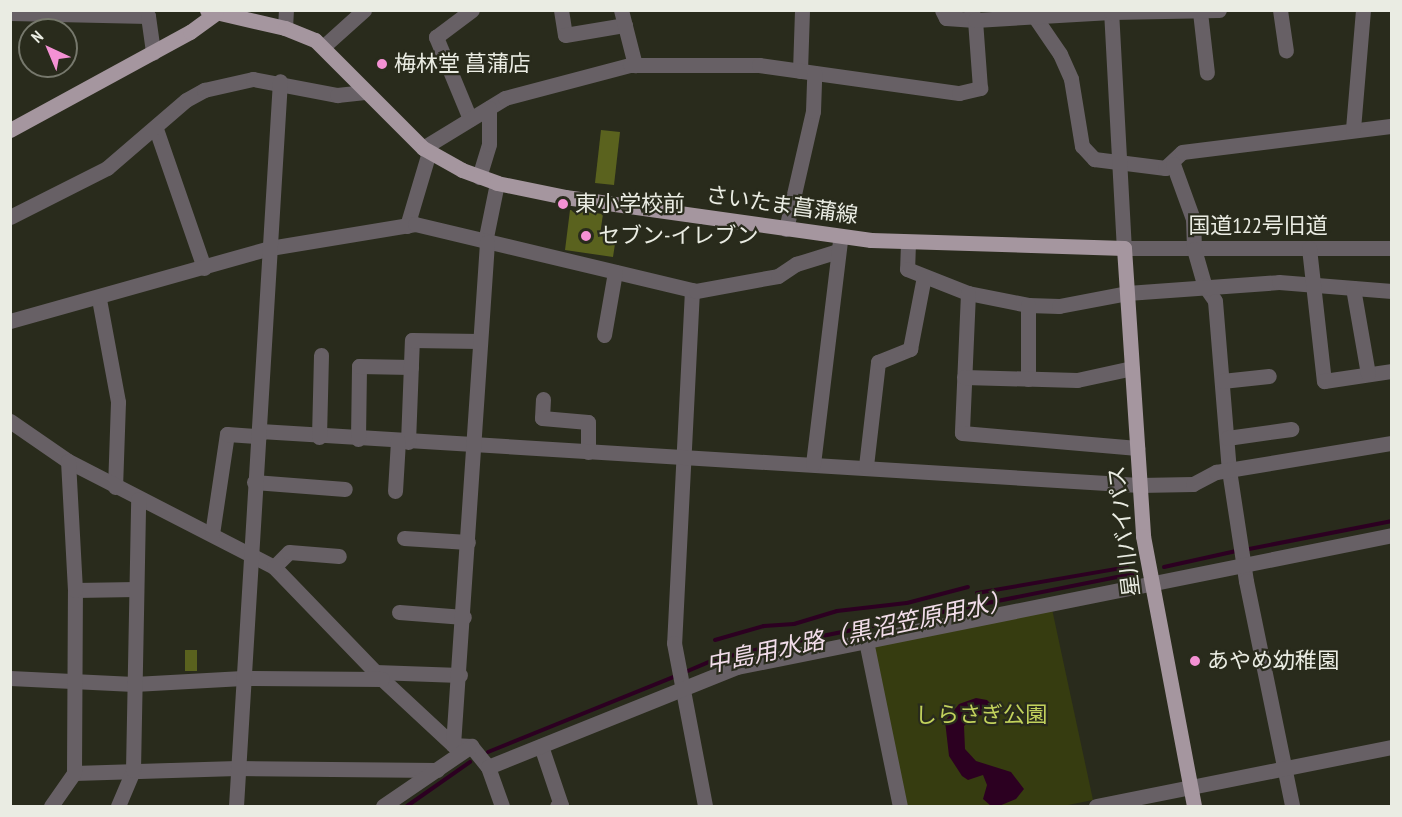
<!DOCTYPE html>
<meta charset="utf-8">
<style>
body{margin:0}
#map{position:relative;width:1402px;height:817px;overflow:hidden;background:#292b1c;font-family:"PT Sans Narrow","Noto Sans JP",sans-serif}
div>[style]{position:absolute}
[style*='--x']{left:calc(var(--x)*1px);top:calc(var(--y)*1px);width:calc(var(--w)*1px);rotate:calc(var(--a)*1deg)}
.green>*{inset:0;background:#363c10}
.water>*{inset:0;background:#2c0021}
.stream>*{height:4px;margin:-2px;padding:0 2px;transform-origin:2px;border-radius:2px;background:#2c0021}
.building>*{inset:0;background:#5a621e}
.minor>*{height:15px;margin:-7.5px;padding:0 7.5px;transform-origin:7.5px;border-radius:7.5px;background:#676065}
.major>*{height:15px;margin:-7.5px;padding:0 7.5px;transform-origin:7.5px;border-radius:7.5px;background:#a5969f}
.dots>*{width:16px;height:16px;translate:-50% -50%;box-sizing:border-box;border:3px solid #292b1c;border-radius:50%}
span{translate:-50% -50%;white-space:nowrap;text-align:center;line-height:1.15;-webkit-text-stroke:4.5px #292b1c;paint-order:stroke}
.poi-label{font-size:22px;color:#eaece3}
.left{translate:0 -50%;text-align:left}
.street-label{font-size:22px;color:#eaece3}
.park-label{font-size:22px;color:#c2d25c}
.water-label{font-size:24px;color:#f2ddea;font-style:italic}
.frame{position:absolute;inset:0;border:12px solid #eaece3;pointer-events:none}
.north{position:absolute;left:18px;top:18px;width:60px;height:60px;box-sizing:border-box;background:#292b1c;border:2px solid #76786c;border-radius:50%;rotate:316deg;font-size:16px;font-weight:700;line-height:24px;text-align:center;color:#eaece3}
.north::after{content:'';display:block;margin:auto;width:21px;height:27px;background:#f491d4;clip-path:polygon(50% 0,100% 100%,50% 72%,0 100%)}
</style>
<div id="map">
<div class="green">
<div style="clip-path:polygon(1052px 609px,1093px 800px,1063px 806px,904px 806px,872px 647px)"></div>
</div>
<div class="water">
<div style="clip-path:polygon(976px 698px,987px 700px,995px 708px,991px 714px,975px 716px,964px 726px,965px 749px,976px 761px,1011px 772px,1024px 789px,1016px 799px,999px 806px,991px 806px,983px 799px,987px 785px,983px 775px,968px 780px,962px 776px,949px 756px,945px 721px,959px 704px)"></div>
</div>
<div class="stream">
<div style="--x:1244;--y:550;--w:151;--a:-11.1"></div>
<div style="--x:1164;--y:567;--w:74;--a:-12.5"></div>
<div style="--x:977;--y:593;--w:152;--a:-9.8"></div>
<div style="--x:715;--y:640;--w:51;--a:-15.9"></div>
<div style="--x:764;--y:626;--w:30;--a:-4"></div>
<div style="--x:794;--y:624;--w:45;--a:-16.8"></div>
<div style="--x:837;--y:611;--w:70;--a:-6.5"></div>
<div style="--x:907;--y:603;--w:63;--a:-14.7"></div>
<div style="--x:683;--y:673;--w:34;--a:-23"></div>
<div style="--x:714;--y:660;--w:55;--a:-13.8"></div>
<div style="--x:767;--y:647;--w:376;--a:-11.3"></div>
<div style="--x:488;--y:752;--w:203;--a:-22"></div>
<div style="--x:407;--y:806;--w:77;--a:-34.9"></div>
</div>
<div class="building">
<div style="clip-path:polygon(601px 130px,620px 132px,614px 185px,595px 183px)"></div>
<div style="clip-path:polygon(570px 210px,603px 214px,600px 235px,606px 236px,605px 243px,615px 244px,613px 257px,565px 250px)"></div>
<div style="clip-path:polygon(185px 650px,197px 650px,197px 671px,185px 671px)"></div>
</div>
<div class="minor">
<div style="--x:561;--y:10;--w:25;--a:81"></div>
<div style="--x:565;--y:35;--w:61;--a:-9.5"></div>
<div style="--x:621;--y:10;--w:57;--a:75.7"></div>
<div style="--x:942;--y:10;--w:9;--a:63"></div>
<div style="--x:946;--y:18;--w:29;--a:4"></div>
<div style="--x:975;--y:20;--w:11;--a:-112"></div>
<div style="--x:1030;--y:10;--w:53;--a:55.7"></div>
<div style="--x:1060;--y:54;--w:27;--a:66"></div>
<div style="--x:1071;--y:79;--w:68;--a:80.7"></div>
<div style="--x:1082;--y:146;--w:18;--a:47"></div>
<div style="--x:1094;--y:159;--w:72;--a:7.2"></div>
<div style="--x:1165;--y:168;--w:23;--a:-43"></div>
<div style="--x:1182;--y:152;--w:212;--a:-7.1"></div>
<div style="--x:1111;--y:10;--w:238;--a:86.9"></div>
<div style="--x:1124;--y:248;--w:268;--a:0"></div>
<div style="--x:1280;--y:10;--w:41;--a:81.7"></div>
<div style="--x:1200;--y:12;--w:61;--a:83.5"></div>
<div style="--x:10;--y:13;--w:138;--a:1.2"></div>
<div style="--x:148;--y:16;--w:37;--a:82"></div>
<div style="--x:285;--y:28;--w:18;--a:-87"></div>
<div style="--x:324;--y:46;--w:54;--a:-42"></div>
<div style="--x:800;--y:71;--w:61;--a:-88.1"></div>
<div style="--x:470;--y:119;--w:89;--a:-112.5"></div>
<div style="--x:436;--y:37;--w:45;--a:-36.9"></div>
<div style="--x:156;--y:129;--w:147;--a:70.9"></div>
<div style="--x:1353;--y:129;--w:119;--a:-85.2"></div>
<div style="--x:423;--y:148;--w:96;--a:-31.4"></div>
<div style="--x:505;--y:98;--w:129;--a:-14.8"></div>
<div style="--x:630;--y:65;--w:129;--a:0"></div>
<div style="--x:759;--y:65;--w:202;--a:8"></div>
<div style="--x:959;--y:93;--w:22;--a:-13"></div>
<div style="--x:980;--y:88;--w:68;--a:-94.2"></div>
<div style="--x:975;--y:20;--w:136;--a:-3.4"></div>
<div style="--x:1111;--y:12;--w:108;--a:-1.1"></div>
<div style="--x:1173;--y:164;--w:59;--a:70"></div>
<div style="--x:1193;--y:219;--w:30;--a:88"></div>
<div style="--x:1194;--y:249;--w:37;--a:74"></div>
<div style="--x:1204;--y:285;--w:19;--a:55"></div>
<div style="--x:1215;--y:301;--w:170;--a:85.3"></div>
<div style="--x:1229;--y:470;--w:112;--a:81.3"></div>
<div style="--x:1246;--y:581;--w:230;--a:78.4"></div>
<div style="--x:479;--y:177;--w:34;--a:-73"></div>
<div style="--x:489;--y:144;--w:36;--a:-90"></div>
<div style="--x:10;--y:217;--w:109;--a:-26.8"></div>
<div style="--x:107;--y:168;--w:104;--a:-40.7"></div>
<div style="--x:186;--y:100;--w:21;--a:-29"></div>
<div style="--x:204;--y:90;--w:50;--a:-12.7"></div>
<div style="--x:253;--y:79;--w:86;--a:10.8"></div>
<div style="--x:337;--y:95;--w:28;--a:-6"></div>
<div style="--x:407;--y:226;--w:77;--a:-73.4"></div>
<div style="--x:786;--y:229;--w:121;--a:-77.1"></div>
<div style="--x:813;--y:111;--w:38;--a:-88"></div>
<div style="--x:485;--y:242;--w:60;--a:-78.5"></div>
<div style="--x:908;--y:243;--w:26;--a:92"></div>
<div style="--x:907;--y:269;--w:66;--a:21.5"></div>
<div style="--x:968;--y:293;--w:61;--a:11.3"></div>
<div style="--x:1028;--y:305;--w:31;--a:2"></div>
<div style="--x:1059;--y:306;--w:69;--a:-10.8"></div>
<div style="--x:1127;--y:293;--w:152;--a:-4.1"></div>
<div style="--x:1279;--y:282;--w:113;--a:4.6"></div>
<div style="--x:1309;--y:248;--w:134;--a:83.6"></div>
<div style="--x:1324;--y:381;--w:69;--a:-8.4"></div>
<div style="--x:1353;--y:288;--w:87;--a:80.1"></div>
<div style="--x:692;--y:290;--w:353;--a:92.9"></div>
<div style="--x:674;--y:643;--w:166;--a:79.2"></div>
<div style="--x:968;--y:293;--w:140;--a:92.5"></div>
<div style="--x:962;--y:433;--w:176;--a:4.9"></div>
<div style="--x:99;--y:299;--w:105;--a:79.5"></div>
<div style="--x:118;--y:402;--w:85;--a:92"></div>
<div style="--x:1028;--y:305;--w:74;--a:90"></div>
<div style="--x:10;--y:321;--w:270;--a:-15.7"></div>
<div style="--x:270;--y:248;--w:147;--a:-9.4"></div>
<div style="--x:415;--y:224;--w:289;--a:13.4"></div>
<div style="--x:696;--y:291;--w:83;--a:-10.4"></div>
<div style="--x:778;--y:276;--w:22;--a:-34"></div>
<div style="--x:796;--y:264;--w:44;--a:-17.2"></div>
<div style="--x:604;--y:335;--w:64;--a:-80.1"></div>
<div style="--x:964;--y:377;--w:113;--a:1.5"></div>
<div style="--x:1077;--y:380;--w:56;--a:-12.3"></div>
<div style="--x:1222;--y:381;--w:47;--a:-6.1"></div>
<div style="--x:543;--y:399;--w:19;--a:93"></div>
<div style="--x:542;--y:418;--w:46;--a:5"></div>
<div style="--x:588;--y:422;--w:30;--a:90"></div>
<div style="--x:10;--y:421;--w:70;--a:34.6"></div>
<div style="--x:68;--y:461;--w:232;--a:27.2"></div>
<div style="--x:274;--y:567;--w:156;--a:46"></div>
<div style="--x:382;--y:679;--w:97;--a:42.9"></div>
<div style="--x:453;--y:745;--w:18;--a:3"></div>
<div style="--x:471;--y:746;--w:27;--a:51"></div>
<div style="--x:488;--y:767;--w:41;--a:70.3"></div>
<div style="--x:260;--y:431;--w:881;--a:3.52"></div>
<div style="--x:1139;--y:485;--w:54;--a:-1.1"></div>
<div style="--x:1193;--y:484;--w:26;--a:-28"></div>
<div style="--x:1216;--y:472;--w:178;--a:-9.4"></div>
<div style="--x:319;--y:437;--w:82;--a:-88.6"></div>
<div style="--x:1227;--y:438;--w:65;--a:-8"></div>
<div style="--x:358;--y:439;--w:73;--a:-89.2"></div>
<div style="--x:359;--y:366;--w:52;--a:1.1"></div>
<div style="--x:408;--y:442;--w:102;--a:-87.8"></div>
<div style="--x:412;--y:340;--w:67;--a:0.9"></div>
<div style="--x:813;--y:464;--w:224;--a:-83.1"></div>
<div style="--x:866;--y:466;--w:105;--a:-83.4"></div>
<div style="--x:878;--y:362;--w:35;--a:-22"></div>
<div style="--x:910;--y:349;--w:74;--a:-79.1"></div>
<div style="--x:254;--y:482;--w:91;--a:4.4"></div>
<div style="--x:395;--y:491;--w:50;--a:-86.6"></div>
<div style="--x:212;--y:534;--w:101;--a:-81.5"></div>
<div style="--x:227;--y:434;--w:32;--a:4"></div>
<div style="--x:404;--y:538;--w:64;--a:3.6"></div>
<div style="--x:274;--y:567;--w:21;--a:-45"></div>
<div style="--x:289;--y:552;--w:50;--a:4.6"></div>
<div style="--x:75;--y:590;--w:61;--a:-0.9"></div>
<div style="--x:399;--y:612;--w:65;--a:4.4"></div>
<div style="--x:866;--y:641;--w:168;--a:78.4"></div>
<div style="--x:375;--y:672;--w:85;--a:2"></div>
<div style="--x:10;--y:678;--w:124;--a:2.8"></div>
<div style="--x:134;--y:684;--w:109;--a:-3.2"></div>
<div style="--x:243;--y:678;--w:139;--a:0.4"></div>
<div style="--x:453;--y:745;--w:504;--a:-86.13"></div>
<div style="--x:541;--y:746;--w:62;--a:71.3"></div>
<div style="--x:561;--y:805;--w:4;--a:166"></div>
<div style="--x:488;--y:767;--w:268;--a:-21.9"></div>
<div style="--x:737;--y:667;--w:668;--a:-11.39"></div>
<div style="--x:74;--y:773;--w:163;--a:-1.8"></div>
<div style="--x:237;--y:768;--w:200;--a:0.6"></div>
<div style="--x:51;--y:806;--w:40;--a:-55.1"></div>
<div style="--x:74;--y:773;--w:183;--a:-89.7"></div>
<div style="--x:75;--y:590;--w:129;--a:-93.1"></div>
<div style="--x:118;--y:806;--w:39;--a:-67"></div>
<div style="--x:133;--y:770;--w:271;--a:-88.9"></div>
<div style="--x:236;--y:806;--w:726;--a:-86.53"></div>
<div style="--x:383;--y:806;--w:107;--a:-34.3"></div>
<div style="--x:1096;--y:806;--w:302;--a:-11.3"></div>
</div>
<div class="major">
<div style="--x:207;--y:10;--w:80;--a:13"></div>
<div style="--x:285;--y:28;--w:32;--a:22"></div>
<div style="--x:315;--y:40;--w:153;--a:45"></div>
<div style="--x:423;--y:148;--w:45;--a:29.4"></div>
<div style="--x:462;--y:170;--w:37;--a:20"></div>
<div style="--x:497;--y:183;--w:69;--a:11.6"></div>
<div style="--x:565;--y:197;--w:309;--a:8"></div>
<div style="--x:871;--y:240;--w:253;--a:1.8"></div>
<div style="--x:1124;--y:248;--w:289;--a:86.2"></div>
<div style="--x:1143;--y:536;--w:275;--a:79.3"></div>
<div style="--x:10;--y:130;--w:205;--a:-28.6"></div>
<div style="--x:190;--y:32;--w:32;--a:-36"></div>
</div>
<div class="dots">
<div style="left:382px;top:64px;background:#f491d4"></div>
<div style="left:563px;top:204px;background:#f491d4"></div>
<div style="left:586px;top:236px;background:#f491d4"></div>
<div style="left:1195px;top:661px;background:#f491d4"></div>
</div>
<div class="poi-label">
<span class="left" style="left:394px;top:64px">梅林堂 菖蒲店</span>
<span class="left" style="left:575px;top:204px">東小学校前</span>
<span class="left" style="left:598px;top:236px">セブン-イレブン</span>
<span class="left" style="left:1207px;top:661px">あやめ幼稚園</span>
</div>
<div class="street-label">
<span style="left:782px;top:205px;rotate:8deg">さいたま菖蒲線</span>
<span style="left:1258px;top:226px">国道122号旧道</span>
<span style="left:1124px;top:531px;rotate:-97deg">星川バイパス</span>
</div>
<div class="park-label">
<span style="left:981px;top:715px">しらさぎ公園</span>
</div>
<div class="water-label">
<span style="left:859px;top:632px;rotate:-12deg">中島用水路（黒沼笠原用水）</span>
</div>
<div class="frame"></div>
<div class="north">N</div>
</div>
